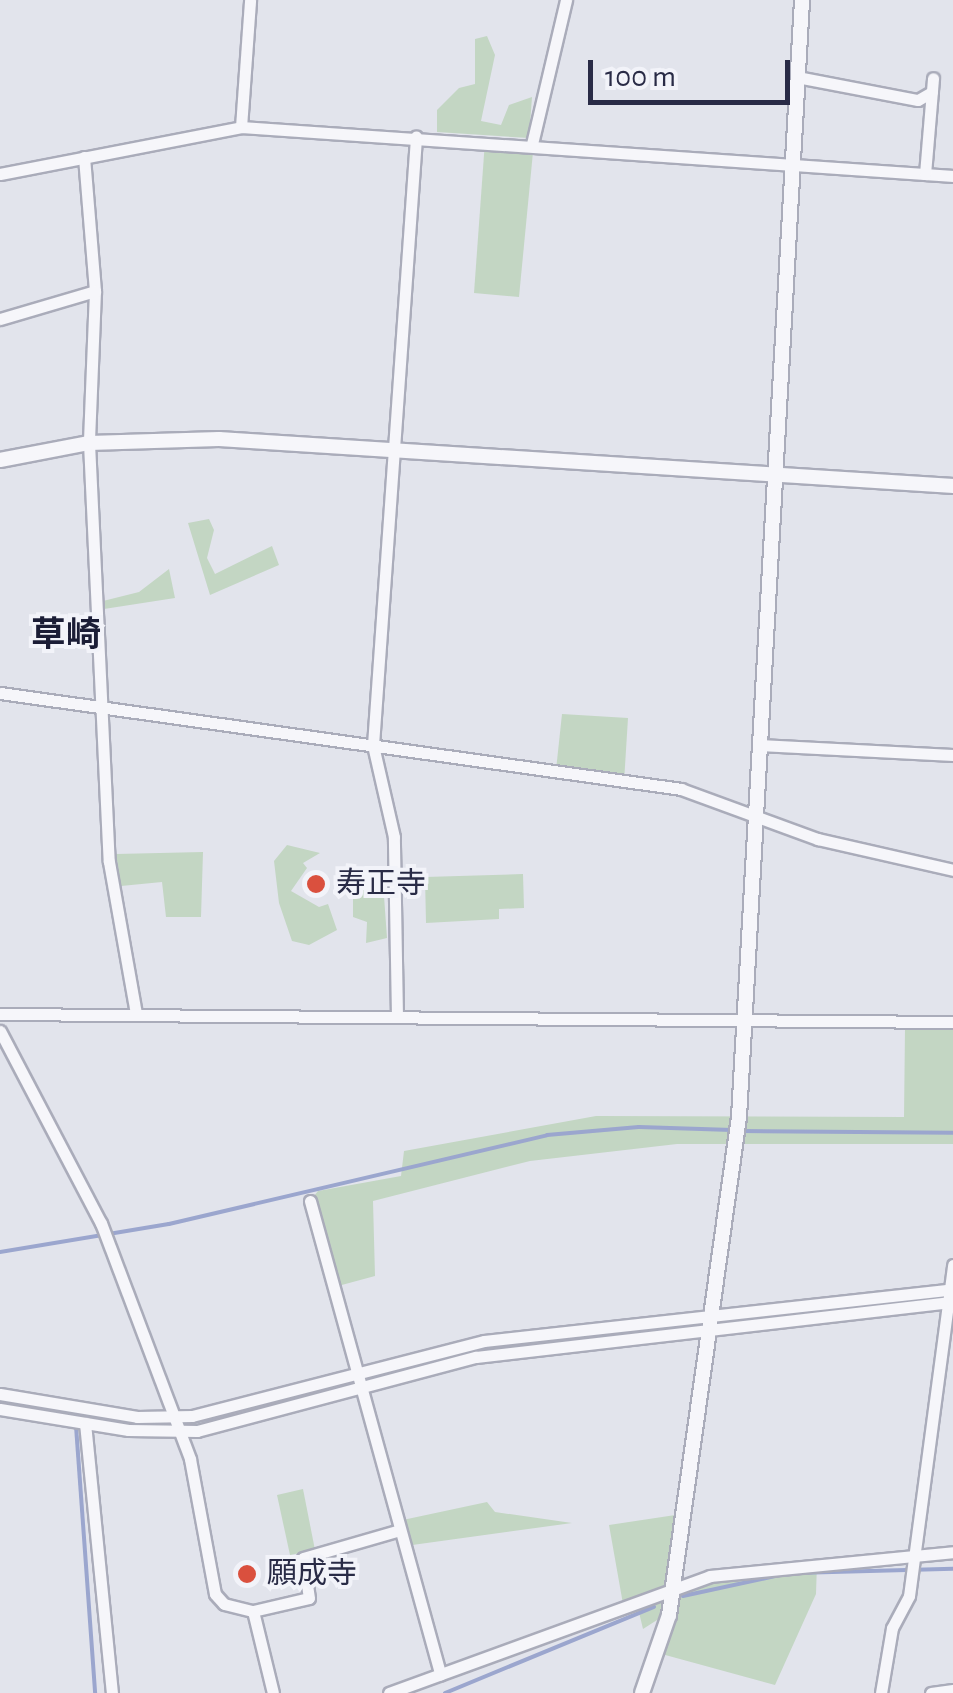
<!DOCTYPE html>
<meta charset="utf-8">
<style>
body{margin:0}
#map{position:relative;width:953px;height:1693px;overflow:hidden;background:#e2e4ec;font-family:"Alegreya Sans","Noto Sans JP",sans-serif}
div>[style]{position:absolute}
[style*='--x']{left:calc(var(--x)*1px);top:calc(var(--y)*1px);width:calc(var(--w)*1px);rotate:calc(var(--a)*1deg)}
.green>*{inset:0;background:#c3d6c3}
.stream>*{height:4px;margin:-2px;padding:0 2px;transform-origin:2px;border-radius:2px;background:#9ba6ce}
.roads{filter:drop-shadow(2px 0 #aaacba) drop-shadow(-2px 0 #aaacba) drop-shadow(0 2px #aaacba) drop-shadow(0 -2px #aaacba)}
.minor>*{height:11px;margin:-5.5px;padding:0 5.5px;transform-origin:5.5px;border-radius:5.5px;background:#f6f6fa}
.tertiary>*{height:14px;margin:-7px;padding:0 7px;transform-origin:7px;border-radius:7px;background:#f6f6fa}
.dots>*{width:28px;height:28px;translate:-50% -50%;box-sizing:border-box;border:5px solid #f2f3f9;border-radius:50%}
span{translate:-50% -50%;white-space:nowrap;text-align:center;line-height:1.15;-webkit-text-stroke:8px #f2f3f9;paint-order:stroke}
.poi-label{font-size:30px;color:#292b46}
.left{translate:0 -50%;text-align:left}
.quarter-label{font-size:35px;color:#1b1d36;font-weight:700}
.scale{position:absolute;left:588px;top:60px;width:202px;height:45px;box-sizing:border-box;border:5px solid #292b46;border-top:0;padding-left:12px;font-size:30px;line-height:35px;white-space:nowrap;color:#292b46;-webkit-text-stroke:8px #f2f3f9;paint-order:stroke}
</style>
<div id="map">
<div class="green">
<div style="clip-path:polygon(487px 36px,495px 55px,481px 121px,501px 125px,509px 105px,532px 97px,529px 138px,437px 132px,437px 110px,459px 88px,475px 84px,475px 39px)"></div>
<div style="clip-path:polygon(485px 141px,533px 152px,519px 297px,474px 293px)"></div>
<div style="clip-path:polygon(209px 519px,214px 530px,207px 558px,215px 574px,272px 546px,279px 565px,210px 595px,188px 523px)"></div>
<div style="clip-path:polygon(169px 569px,175px 598px,104px 609px,103px 601px,139px 592px)"></div>
<div style="clip-path:polygon(562px 714px,628px 718px,624px 782px,556px 770px)"></div>
<div style="clip-path:polygon(287px 845px,320px 853px,303px 863px,307px 868px,291px 891px,319px 907px,328px 904px,337px 930px,309px 945px,292px 941px,279px 903px,274px 861px)"></div>
<div style="clip-path:polygon(203px 852px,201px 917px,166px 917px,162px 882px,121px 886px,116px 854px)"></div>
<div style="clip-path:polygon(523px 874px,524px 908px,499px 909px,499px 919px,426px 923px,425px 877px)"></div>
<div style="clip-path:polygon(383px 882px,387px 938px,366px 943px,367px 922px,353px 917px,353px 889px)"></div>
<div style="clip-path:polygon(905px 1028px,953px 1028px,953px 1144px,677px 1144px,530px 1161px,373px 1201px,375px 1276px,338px 1286px,310px 1201px,318px 1191px,401px 1176px,404px 1151px,596px 1116px,904px 1117px)"></div>
<div style="clip-path:polygon(303px 1489px,315px 1550px,290px 1555px,277px 1495px)"></div>
<div style="clip-path:polygon(487px 1502px,495px 1512px,572px 1523px,405px 1546px,398px 1521px)"></div>
<div style="clip-path:polygon(682px 1514px,671px 1586px,744px 1567px,817px 1563px,816px 1594px,775px 1685px,658px 1653px,668px 1613px,643px 1629px,636px 1600px,623px 1604px,609px 1525px)"></div>
</div>
<div class="stream">
<div style="--x:741;--y:1131;--w:212;--a:0.5"></div>
<div style="--x:0;--y:1252;--w:171;--a:-9.4"></div>
<div style="--x:169;--y:1224;--w:388;--a:-13.2"></div>
<div style="--x:547;--y:1135;--w:92;--a:-5"></div>
<div style="--x:639;--y:1127;--w:93;--a:1.8"></div>
<div style="--x:488;--y:1350;--w:205;--a:-6.7"></div>
<div style="--x:411;--y:1369;--w:55;--a:-15.8"></div>
<div style="--x:0;--y:1400;--w:40;--a:8.5"></div>
<div style="--x:79;--y:1413;--w:87;--a:7.9"></div>
<div style="--x:165;--y:1425;--w:68;--a:-7.7"></div>
<div style="--x:76;--y:1426;--w:268;--a:85.9"></div>
<div style="--x:795;--y:1573;--w:158;--a:-1.5"></div>
<div style="--x:683;--y:1596;--w:99;--a:-12.2"></div>
<div style="--x:445;--y:1693;--w:226;--a:-22.4"></div>
</div>
<div class="roads">
<div class="minor">
<div style="--x:797;--y:77;--w:123;--a:10.8"></div>
<div style="--x:918;--y:100;--w:16;--a:-30"></div>
<div style="--x:241;--y:127;--w:127;--a:-85.9"></div>
<div style="--x:532;--y:144;--w:148;--a:-76.7"></div>
<div style="--x:84;--y:157;--w:134;--a:85.3"></div>
<div style="--x:95;--y:291;--w:152;--a:92.3"></div>
<div style="--x:89;--y:443;--w:419;--a:87.3"></div>
<div style="--x:109;--y:862;--w:154;--a:79.9"></div>
<div style="--x:0;--y:174;--w:246;--a:-11"></div>
<div style="--x:241;--y:127;--w:714;--a:3.94"></div>
<div style="--x:925;--y:174;--w:96;--a:-85.2"></div>
<div style="--x:0;--y:319;--w:99;--a:-16.4"></div>
<div style="--x:0;--y:693;--w:688;--a:8.02"></div>
<div style="--x:681;--y:789;--w:146;--a:20.1"></div>
<div style="--x:818;--y:839;--w:139;--a:12.9"></div>
<div style="--x:760;--y:745;--w:193;--a:3"></div>
<div style="--x:0;--y:1014;--w:953;--a:0.48"></div>
<div style="--x:397;--y:1017;--w:180;--a:-91"></div>
<div style="--x:394;--y:837;--w:94;--a:-102.9"></div>
<div style="--x:373;--y:745;--w:610;--a:-85.95"></div>
<div style="--x:0;--y:1031;--w:217;--a:62.3"></div>
<div style="--x:101;--y:1223;--w:252;--a:69.3"></div>
<div style="--x:190;--y:1459;--w:137;--a:79.5"></div>
<div style="--x:215;--y:1594;--w:13;--a:48"></div>
<div style="--x:224;--y:1604;--w:30;--a:14"></div>
<div style="--x:253;--y:1611;--w:57;--a:-13.1"></div>
<div style="--x:309;--y:1598;--w:40;--a:-98.5"></div>
<div style="--x:303;--y:1558;--w:101;--a:-16.1"></div>
<div style="--x:310;--y:1201;--w:491;--a:74.6"></div>
<div style="--x:0;--y:1394;--w:139;--a:9.5"></div>
<div style="--x:137;--y:1417;--w:55;--a:-1"></div>
<div style="--x:192;--y:1416;--w:301;--a:-14.4"></div>
<div style="--x:484;--y:1341;--w:472;--a:-6.3"></div>
<div style="--x:0;--y:1409;--w:130;--a:9.3"></div>
<div style="--x:128;--y:1430;--w:69;--a:0.8"></div>
<div style="--x:197;--y:1431;--w:289;--a:-14.9"></div>
<div style="--x:476;--y:1357;--w:480;--a:-6.6"></div>
<div style="--x:85;--y:1423;--w:271;--a:84.3"></div>
<div style="--x:253;--y:1611;--w:84;--a:76.3"></div>
<div style="--x:389;--y:1693;--w:342;--a:-20"></div>
<div style="--x:710;--y:1576;--w:244;--a:-5.6"></div>
<div style="--x:881;--y:1693;--w:66;--a:-80.4"></div>
<div style="--x:892;--y:1628;--w:36;--a:-62"></div>
<div style="--x:909;--y:1596;--w:334;--a:-82.4"></div>
<div style="--x:931;--y:1693;--w:22;--a:-8"></div>
</div>
<div class="tertiary">
<div style="--x:0;--y:460;--w:91;--a:-10.8"></div>
<div style="--x:89;--y:443;--w:130;--a:-1.8"></div>
<div style="--x:219;--y:439;--w:736;--a:3.66"></div>
<div style="--x:642;--y:1693;--w:83;--a:-70.9"></div>
<div style="--x:669;--y:1615;--w:503;--a:-82"></div>
<div style="--x:739;--y:1117;--w:1119;--a:-86.77"></div>
</div>
</div>
<div class="dots">
<div style="left:316px;top:884px;background:#da503e"></div>
<div style="left:247px;top:1574px;background:#da503e"></div>
</div>
<div class="poi-label">
<span class="left" style="left:336px;top:884px">寿正寺</span>
<span class="left" style="left:267px;top:1574px">願成寺</span>
</div>
<div class="quarter-label">
<span style="left:66px;top:636px">草崎</span>
</div>
<div class="scale">100 m</div>
</div>
